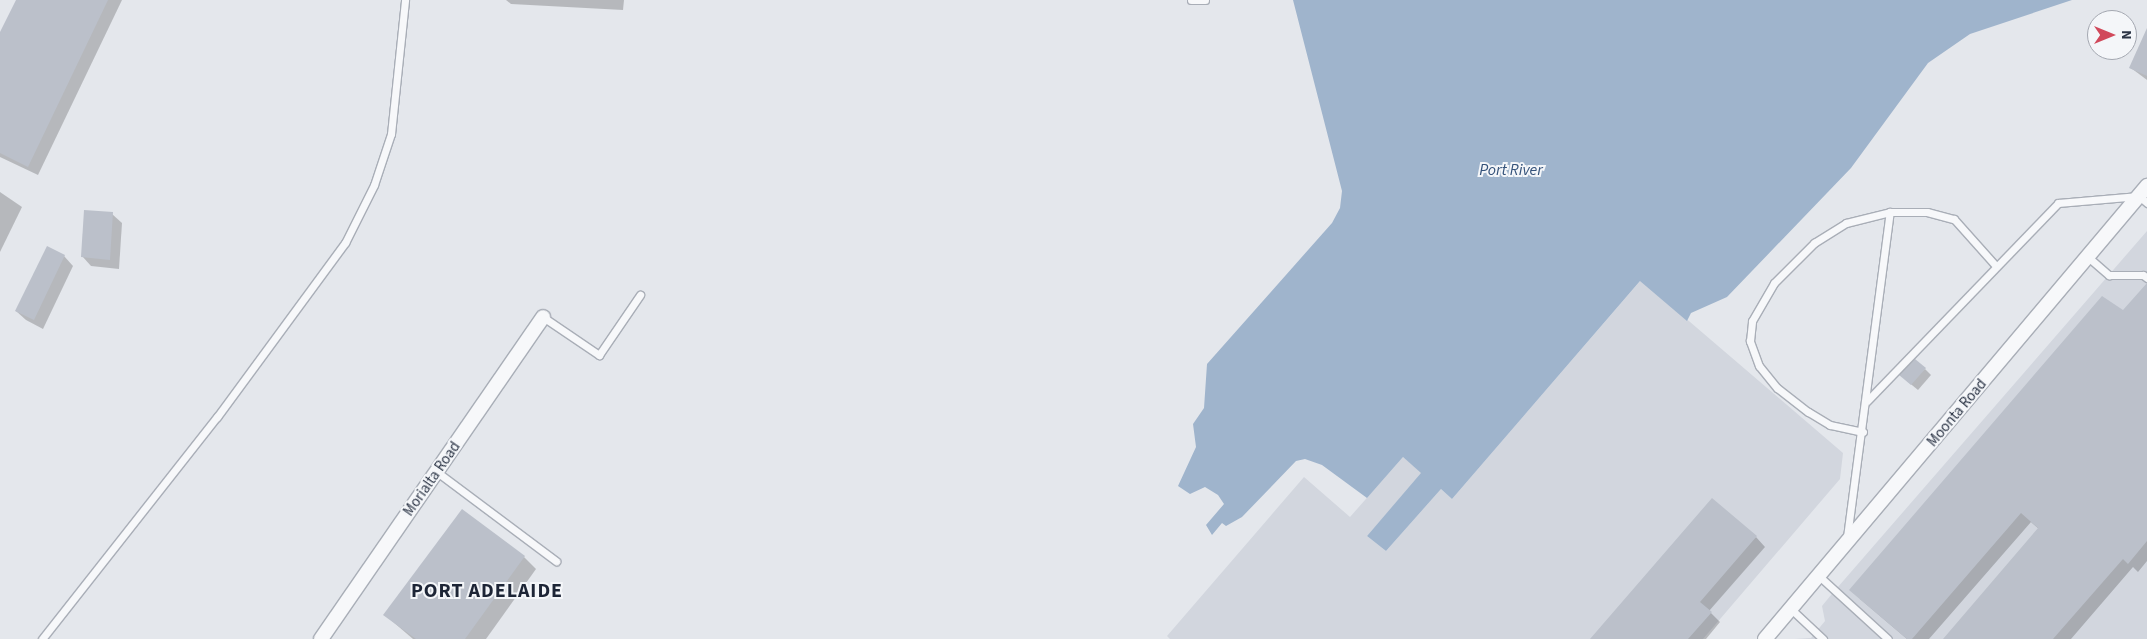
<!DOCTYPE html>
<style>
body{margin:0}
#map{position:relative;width:2147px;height:639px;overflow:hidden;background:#e4e7ec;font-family:"Source Sans 3",sans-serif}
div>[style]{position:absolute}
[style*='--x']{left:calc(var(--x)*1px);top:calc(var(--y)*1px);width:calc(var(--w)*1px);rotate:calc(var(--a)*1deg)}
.built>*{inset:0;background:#d2d6de}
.water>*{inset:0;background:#9fb4cc}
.shadow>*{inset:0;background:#0003}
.building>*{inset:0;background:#bbc0ca}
.roads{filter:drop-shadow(1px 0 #a9aeb7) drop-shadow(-1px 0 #a9aeb7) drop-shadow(0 1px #a9aeb7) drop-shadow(0 -1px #a9aeb7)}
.lane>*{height:7px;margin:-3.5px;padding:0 3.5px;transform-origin:3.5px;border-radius:3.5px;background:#f7f8fa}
.street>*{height:14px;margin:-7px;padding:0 7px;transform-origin:7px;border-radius:7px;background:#f7f8fa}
span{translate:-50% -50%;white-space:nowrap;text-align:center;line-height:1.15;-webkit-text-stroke:4px #f4f6f9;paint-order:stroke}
.street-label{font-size:15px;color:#2b3445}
.water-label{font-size:16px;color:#34527a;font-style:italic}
.district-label{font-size:20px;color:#1d2536;font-weight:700;letter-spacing:1px}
.north{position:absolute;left:2087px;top:10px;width:50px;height:50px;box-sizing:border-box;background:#f4f6f9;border:1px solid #a4a8b1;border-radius:50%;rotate:90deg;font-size:14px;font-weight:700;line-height:20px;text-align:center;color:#2b3445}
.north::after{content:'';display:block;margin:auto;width:18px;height:22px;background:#d1495b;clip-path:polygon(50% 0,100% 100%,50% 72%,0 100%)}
</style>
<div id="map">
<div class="built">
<div style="clip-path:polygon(2147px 231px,2147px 639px,1795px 639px,1811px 638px,1825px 621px,1822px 606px,1831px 595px)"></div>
<div style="clip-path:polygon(1641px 280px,1843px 453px,1840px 479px,1703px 639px,1170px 639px,1167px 636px,1304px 477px,1350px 517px,1403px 457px,1422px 473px,1367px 536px,1386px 551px,1441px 489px,1452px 499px)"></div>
</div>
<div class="water">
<div style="clip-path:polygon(1293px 0,2072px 0,1970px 34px,1928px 63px,1851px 168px,1727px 297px,1691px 313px,1687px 321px,1640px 281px,1452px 499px,1441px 489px,1386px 551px,1367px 536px,1421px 473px,1403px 457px,1367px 498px,1322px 465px,1305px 459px,1296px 461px,1242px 517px,1226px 526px,1222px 523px,1212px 535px,1206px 525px,1224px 504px,1218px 495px,1205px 487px,1190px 494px,1178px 486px,1196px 447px,1193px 424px,1204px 408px,1207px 364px,1332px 223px,1340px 208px,1342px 191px)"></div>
</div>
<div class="shadow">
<div style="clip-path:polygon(17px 0,122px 0,38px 175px,0 157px,0 35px)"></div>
<div style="clip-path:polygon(506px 0,624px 0,623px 10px,511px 4px)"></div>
<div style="clip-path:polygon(2147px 33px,2147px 80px,2131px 68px)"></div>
<div style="clip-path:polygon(0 192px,22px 207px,0 252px)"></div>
<div style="clip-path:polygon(112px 214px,122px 223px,119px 269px,91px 266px,82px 256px)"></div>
<div style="clip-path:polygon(64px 256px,73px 266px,43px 329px,26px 320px,16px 311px)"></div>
<div style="clip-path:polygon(2147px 293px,2147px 561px,2138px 572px,2133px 567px,2071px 639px,1945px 639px,2039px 529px,2031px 522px,1929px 639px,1907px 639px,1860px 599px,2123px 312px)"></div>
<div style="clip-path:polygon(1925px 369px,1931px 375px,1918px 390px,1907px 381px)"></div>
<div style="clip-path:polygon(1756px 537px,1765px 547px,1709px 611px,1720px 622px,1706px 639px,1592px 639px)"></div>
<div style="clip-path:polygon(524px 557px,536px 569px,486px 639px,413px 639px,385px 615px)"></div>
</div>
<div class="building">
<div style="clip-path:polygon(16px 0,108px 0,28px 167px,0 153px,0 32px)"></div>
<div style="clip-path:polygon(2147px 28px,2147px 76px,2129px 68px)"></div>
<div style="clip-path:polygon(84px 210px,113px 212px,110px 260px,81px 257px)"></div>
<div style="clip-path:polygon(47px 246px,65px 255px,34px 320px,15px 311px)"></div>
<div style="clip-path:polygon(2147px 283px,2147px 541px,2128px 564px,2123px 559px,2053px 639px,1943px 639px,2038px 528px,2021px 513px,1912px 639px,1907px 639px,1849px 590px,2102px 296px,2123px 310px)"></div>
<div style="clip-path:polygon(1915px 359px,1926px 368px,1911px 385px,1899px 375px)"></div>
<div style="clip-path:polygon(1712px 498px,1757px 536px,1700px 602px,1712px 612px,1688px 639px,1590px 639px)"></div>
<div style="clip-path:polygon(462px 509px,525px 556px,465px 639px,416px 639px,383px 615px)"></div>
</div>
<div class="roads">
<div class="lane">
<div style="--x:1191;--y:0;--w:14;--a:0"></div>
<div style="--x:2088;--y:257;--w:28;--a:41"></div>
<div style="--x:2109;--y:275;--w:34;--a:0"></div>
<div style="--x:2143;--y:275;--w:5;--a:37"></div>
<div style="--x:543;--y:317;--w:68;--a:34.2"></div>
<div style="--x:599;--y:355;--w:73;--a:-55.7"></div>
<div style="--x:1867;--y:401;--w:275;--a:-46"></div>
<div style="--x:2058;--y:203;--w:81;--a:-4.9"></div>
<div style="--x:2139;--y:196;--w:11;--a:41"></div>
<div style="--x:1863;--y:432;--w:34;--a:-168"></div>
<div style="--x:1830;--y:425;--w:26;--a:-149"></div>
<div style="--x:1808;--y:412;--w:39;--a:-142"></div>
<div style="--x:1777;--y:388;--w:28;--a:-129"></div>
<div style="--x:1759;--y:366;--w:27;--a:-110"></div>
<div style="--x:1750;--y:341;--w:20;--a:-84"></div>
<div style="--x:1752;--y:321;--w:44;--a:-59.9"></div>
<div style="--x:1774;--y:283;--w:57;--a:-45"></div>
<div style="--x:1814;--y:243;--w:38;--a:-32"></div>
<div style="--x:1846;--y:223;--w:45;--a:-14"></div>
<div style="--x:1890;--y:212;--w:37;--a:0"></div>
<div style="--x:1927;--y:212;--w:28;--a:15"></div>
<div style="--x:1954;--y:219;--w:63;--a:48.2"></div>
<div style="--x:437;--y:472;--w:149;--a:36.8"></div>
<div style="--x:1847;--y:537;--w:328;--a:-82.5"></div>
<div style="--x:1819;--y:576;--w:93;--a:42.4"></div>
<div style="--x:1791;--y:609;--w:44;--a:43.2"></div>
<div style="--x:42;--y:639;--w:283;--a:-51.8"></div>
<div style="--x:217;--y:417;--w:216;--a:-53.7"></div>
<div style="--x:345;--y:243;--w:65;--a:-63.4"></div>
<div style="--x:374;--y:185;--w:54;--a:-71.6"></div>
<div style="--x:391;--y:134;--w:135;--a:-84"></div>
</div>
<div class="street">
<div style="--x:321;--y:639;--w:391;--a:-55.4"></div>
<div style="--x:1765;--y:639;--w:593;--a:-49.86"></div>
</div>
</div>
<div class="street-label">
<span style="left:1957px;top:413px;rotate:-50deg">Moonta Road</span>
<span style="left:432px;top:479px;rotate:-55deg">Morialta Road</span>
</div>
<div class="water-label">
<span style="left:1511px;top:170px">Port River</span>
</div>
<div class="district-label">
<span style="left:487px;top:591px">PORT ADELAIDE</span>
</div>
<div class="north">N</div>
</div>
